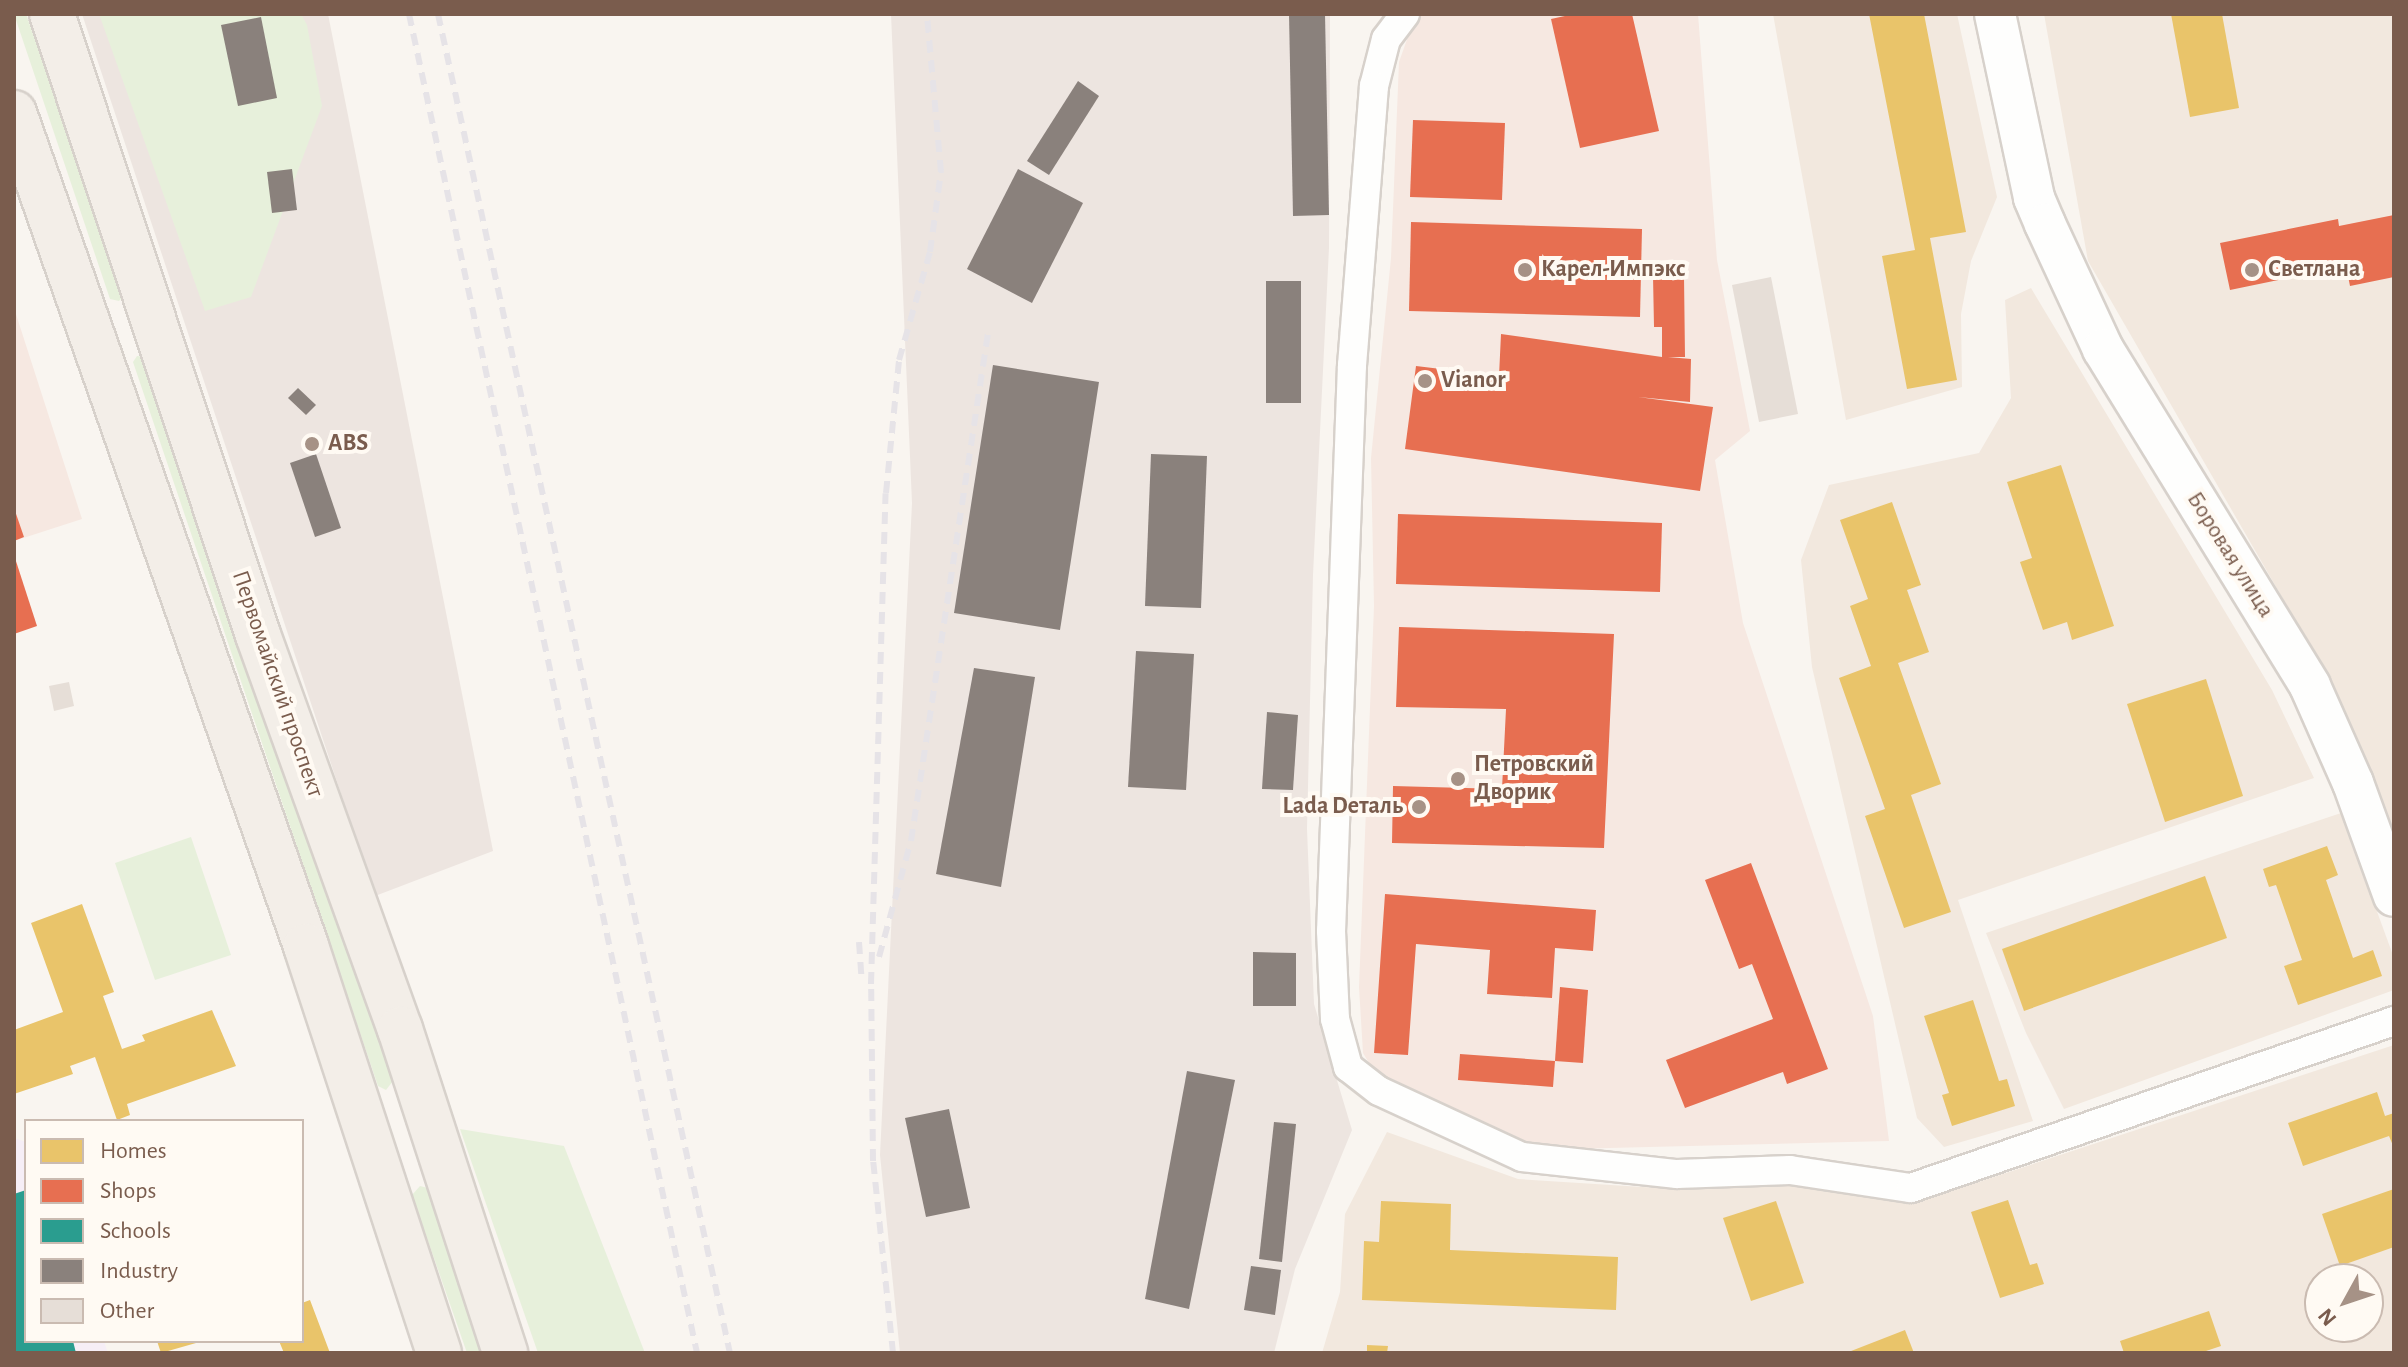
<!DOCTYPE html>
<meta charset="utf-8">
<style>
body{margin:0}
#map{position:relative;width:2408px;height:1367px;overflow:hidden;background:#f9f5f0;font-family:"Alegreya Sans",sans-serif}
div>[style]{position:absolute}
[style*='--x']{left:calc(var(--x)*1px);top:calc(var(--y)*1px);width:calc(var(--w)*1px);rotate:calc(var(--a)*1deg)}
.residential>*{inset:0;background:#f2e8de}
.commercial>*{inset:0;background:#f6e8e1}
.industrial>*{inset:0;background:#ede5e0}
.education>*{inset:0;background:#f6eef6}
.green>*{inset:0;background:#e7f0db}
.homes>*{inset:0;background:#e9c46a}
.shops>*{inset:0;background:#e76f51}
.schools>*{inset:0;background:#2a9d8f}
.industry>*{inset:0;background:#8a817c}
.building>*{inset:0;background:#e6ded7}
.roads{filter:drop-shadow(2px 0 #d7d1cb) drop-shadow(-2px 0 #d7d1cb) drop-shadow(0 2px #d7d1cb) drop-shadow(0 -2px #d7d1cb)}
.street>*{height:28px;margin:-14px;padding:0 14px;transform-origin:14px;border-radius:14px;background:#fefefd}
.secondary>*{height:40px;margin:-20px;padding:0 20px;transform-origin:20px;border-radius:20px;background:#fefefd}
.primary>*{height:44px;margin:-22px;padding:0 22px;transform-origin:22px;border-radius:22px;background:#f3eee8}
.rail>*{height:6px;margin-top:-3px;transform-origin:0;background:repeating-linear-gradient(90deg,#e6e3e7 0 12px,transparent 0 20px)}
.dots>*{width:22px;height:22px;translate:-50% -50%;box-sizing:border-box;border:4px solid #fffaf3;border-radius:50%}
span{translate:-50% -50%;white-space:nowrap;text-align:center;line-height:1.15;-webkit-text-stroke:8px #fffaf3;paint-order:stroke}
.poi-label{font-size:24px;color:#7a5c4d;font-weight:700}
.left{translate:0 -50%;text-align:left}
.right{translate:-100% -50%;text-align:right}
.street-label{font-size:24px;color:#7a5c4d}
.frame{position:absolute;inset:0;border:16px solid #7a5c4d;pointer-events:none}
.legend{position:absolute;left:24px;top:1119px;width:280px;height:224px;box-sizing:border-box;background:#fffaf3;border:2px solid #cabbb1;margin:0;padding:10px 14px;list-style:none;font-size:24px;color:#7a5c4d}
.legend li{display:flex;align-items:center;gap:16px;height:40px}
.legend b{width:40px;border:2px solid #cabbb1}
.north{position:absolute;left:2304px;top:1263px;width:80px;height:80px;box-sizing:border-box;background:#fffaf3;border:2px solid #cabbb1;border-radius:50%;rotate:230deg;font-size:22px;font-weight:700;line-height:32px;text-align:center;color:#7a5c4d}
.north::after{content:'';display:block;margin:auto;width:28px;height:36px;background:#a69286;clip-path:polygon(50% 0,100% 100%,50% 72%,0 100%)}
</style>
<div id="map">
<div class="residential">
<div style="clip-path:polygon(1773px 14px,1957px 14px,1997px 197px,1971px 261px,1961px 314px,1962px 387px,1846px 420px)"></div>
<div style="clip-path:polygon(2044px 14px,2394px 14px,2394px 842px,2324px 670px,2088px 261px)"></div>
<div style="clip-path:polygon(2031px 288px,2272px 690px,2314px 778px,1958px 900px,2033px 1121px,1944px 1147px,1917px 1118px,1812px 667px,1801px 560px,1829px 485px,1979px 453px,2011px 398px,2005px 300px)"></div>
<div style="clip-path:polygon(2341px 813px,2394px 958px,2394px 990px,2064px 1109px,2026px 1033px,1986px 933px)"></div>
<div style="clip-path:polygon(evenodd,2394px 1045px,2394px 1353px,1322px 1353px,1340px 1292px,1345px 1214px,1387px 1132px,1518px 1179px,1674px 1189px,1793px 1178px,1936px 1196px,2394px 1045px,2320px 1279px,2368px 1279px,2368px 1327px,2320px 1327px,2320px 1279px)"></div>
</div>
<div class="commercial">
<div style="clip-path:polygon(1416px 14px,1698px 14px,1717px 260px,1750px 431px,1715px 460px,1743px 623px,1873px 1016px,1889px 1141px,1569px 1149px,1516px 1145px,1378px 1078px,1363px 1053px,1359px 987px,1374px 606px,1371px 458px,1391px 258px,1399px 62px)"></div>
<div style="clip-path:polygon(14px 308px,82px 519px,14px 541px)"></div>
</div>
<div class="industrial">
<div style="clip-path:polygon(82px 14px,328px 14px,493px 851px,375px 896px)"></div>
<div style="clip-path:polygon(891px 14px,1330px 14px,1329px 248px,1313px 575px,1307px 829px,1314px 1004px,1352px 1130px,1295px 1269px,1274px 1353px,900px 1353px,880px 1155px,912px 503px)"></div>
</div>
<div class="education">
<div style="clip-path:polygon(14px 1138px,26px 1142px,26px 1341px,104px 1341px,108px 1353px,14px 1353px)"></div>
</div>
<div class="green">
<div style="clip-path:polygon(14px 14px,26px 14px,124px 295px,119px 301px,110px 299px)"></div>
<div style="clip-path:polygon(99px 14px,301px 14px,307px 25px,322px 106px,251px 297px,205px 311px)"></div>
<div style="clip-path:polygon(137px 356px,147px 357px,393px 1081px,386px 1090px,378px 1086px,133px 362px)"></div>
<div style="clip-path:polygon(191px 837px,231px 955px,155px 980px,115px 863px)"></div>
<div style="clip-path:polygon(460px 1129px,564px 1146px,645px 1353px,538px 1353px)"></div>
<div style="clip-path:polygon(420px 1186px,432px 1189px,489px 1353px,467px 1353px,412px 1195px)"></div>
</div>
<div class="homes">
<div style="clip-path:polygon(1869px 14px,1924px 14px,1966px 232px,1930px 238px,1957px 380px,1907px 389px,1882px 256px,1915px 250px)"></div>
<div style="clip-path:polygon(2171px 14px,2222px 14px,2239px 108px,2190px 117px)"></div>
<div style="clip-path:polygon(2061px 465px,2114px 626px,2072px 640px,2067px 622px,2043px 630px,2020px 562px,2032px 558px,2007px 482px)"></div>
<div style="clip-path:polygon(1892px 502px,1921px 585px,1907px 590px,1929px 652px,1898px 663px,1941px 784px,1911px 795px,1951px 912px,1904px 928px,1865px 816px,1885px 809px,1839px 678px,1871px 666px,1850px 606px,1868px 599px,1840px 520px)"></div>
<div style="clip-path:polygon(2206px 679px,2243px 796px,2165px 822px,2127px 704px)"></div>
<div style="clip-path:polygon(2327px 846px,2338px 875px,2326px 880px,2353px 958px,2373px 950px,2382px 976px,2298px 1005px,2284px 966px,2302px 960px,2276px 885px,2269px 887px,2263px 869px)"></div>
<div style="clip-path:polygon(2205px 876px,2227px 938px,2024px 1011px,2002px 949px)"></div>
<div style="clip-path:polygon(82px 904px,114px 992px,103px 996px,122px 1049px,145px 1041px,142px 1035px,212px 1010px,236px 1066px,127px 1104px,130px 1115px,117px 1120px,95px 1057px,70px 1066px,73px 1074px,14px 1094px,14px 1030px,63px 1012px,31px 923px)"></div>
<div style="clip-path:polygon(1973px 1000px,1999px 1081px,2007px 1079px,2015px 1106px,1952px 1126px,1942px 1095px,1949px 1093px,1924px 1016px)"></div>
<div style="clip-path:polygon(2377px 1092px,2385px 1116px,2394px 1113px,2394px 1148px,2389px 1136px,2303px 1166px,2288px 1123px)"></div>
<div style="clip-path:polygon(2394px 1189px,2394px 1247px,2340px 1266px,2322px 1214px)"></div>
<div style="clip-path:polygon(2008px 1200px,2030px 1265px,2037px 1263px,2044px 1284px,2000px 1298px,1971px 1212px)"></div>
<div style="clip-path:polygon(1381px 1201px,1451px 1204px,1450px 1250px,1618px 1257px,1616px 1310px,1362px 1300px,1364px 1241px,1379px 1242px)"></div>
<div style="clip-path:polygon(1776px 1201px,1804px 1283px,1751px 1301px,1723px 1218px)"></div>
<div style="clip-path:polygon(310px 1300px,330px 1353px,284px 1353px,279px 1341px,302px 1341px,302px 1303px)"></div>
<div style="clip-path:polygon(2209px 1311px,2221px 1346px,2200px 1353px,2124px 1353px,2120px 1341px)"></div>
<div style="clip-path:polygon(1905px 1330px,1914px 1353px,1846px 1353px)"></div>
<div style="clip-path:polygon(157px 1341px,203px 1341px,161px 1353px)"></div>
<div style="clip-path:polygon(1367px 1345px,1388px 1346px,1387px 1353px,1367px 1353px)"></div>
</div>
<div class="shops">
<div style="clip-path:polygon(1574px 14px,1632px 14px,1659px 131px,1580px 148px,1551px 19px)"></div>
<div style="clip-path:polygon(1413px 120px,1505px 123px,1502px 200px,1410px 197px)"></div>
<div style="clip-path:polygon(2394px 215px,2394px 277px,2350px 286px,2346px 266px,2230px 290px,2220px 243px,2338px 219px,2339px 226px)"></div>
<div style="clip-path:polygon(1411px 222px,1642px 229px,1640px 317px,1409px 311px)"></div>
<div style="clip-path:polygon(1653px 276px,1684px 276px,1685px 357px,1668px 357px,1691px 359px,1690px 402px,1638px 397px,1713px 407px,1700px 491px,1405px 449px,1416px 366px,1499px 376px,1501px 334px,1662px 357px,1662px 327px,1654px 327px)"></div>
<div style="clip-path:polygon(14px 508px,24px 537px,14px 541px)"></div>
<div style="clip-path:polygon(1398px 514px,1662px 523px,1660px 592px,1396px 584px)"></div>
<div style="clip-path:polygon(14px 555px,37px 626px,14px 634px)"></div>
<div style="clip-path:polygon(1399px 627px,1614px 634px,1604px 848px,1392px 843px,1393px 786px,1502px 789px,1506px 709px,1396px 707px)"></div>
<div style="clip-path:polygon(1751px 863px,1828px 1069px,1787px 1084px,1783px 1072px,1685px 1108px,1666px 1060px,1773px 1019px,1752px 964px,1739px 969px,1705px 880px)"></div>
<div style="clip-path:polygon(1385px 894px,1596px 910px,1593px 951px,1555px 948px,1552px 998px,1487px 994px,1490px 950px,1416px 944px,1408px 1055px,1374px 1053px)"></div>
<div style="clip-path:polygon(1560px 987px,1588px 990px,1583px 1063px,1555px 1061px)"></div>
<div style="clip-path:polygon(1460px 1054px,1555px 1061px,1553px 1087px,1458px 1080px)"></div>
</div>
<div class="schools">
<div style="clip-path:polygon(26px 1190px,26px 1341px,73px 1341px,76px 1353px,14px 1353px,14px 1194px)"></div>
</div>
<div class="industry">
<div style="clip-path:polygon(1289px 14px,1325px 14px,1329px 215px,1293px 216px)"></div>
<div style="clip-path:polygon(261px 17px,277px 98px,238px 106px,221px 25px)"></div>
<div style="clip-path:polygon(1078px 81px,1099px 96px,1049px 175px,1027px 161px)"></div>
<div style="clip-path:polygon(292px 169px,297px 210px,272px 213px,267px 172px)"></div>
<div style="clip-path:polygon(1018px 169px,1083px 203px,1032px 303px,967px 269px)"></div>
<div style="clip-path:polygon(1266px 281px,1301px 281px,1301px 403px,1266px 403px)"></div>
<div style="clip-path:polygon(993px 365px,1099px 382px,1060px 630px,954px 613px)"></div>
<div style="clip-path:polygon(298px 388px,316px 405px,306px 415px,288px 398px)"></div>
<div style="clip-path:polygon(316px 454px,341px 528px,315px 537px,290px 463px)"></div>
<div style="clip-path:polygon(1151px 454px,1207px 456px,1201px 608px,1145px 606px)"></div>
<div style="clip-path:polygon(1136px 651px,1194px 654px,1186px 790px,1128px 787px)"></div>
<div style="clip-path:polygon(974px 668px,1035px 677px,1001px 887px,936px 874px)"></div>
<div style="clip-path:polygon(1267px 712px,1298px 715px,1293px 790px,1262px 789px)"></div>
<div style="clip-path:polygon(1253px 952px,1296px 953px,1296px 1006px,1253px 1006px)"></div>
<div style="clip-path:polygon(1187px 1071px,1235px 1080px,1189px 1309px,1145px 1299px)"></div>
<div style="clip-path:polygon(949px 1109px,970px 1208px,926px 1217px,905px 1118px)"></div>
<div style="clip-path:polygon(1274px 1122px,1296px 1124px,1282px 1262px,1259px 1259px)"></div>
<div style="clip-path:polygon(1251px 1266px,1281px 1270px,1275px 1315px,1244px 1310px)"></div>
</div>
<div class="building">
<div style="clip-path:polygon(1771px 277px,1798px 414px,1759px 422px,1732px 285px)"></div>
<div style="clip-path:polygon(69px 682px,74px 706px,54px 711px,49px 686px)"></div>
</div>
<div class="roads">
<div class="street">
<div style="--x:1405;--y:14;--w:31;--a:127"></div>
<div style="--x:1386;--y:39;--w:49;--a:104.3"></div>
<div style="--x:1374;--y:86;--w:280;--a:94.5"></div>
<div style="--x:1352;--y:365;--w:566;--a:92.12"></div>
<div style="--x:1331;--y:931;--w:88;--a:87.4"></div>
<div style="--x:1335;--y:1019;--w:50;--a:74.8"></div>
<div style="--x:1348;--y:1067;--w:39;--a:38"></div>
<div style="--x:1379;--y:1091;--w:157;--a:24.8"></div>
<div style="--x:1522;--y:1157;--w:156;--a:6.3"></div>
<div style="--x:1677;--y:1174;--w:113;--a:-2"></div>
<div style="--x:1790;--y:1170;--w:122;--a:8.5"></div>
<div style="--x:1911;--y:1188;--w:511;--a:-19.07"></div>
</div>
<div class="secondary">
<div style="--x:1995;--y:14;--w:188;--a:78"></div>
<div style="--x:2034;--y:198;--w:28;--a:67"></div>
<div style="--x:2045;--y:224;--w:138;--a:65.1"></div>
<div style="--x:2103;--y:349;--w:395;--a:58.4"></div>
<div style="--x:2310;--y:686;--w:106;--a:66.1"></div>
<div style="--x:2353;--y:783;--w:120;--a:70.1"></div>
</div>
<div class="primary">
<div style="--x:52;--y:14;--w:654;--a:71.65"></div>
<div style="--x:258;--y:635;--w:419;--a:70.2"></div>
<div style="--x:400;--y:1029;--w:341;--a:72"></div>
<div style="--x:14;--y:113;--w:883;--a:70.68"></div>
<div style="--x:306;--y:946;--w:428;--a:71.9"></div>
</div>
</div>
<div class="rail">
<div style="--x:409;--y:14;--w:1370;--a:77.86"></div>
<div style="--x:438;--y:14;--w:1370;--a:77.7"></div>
<div style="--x:859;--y:942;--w:39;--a:86"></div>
<div style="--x:879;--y:957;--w:120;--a:-74.6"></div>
<div style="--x:911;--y:841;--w:514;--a:-81.38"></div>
<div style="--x:893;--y:1353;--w:193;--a:-95.9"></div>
<div style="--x:873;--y:1161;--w:177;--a:-90.6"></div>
<div style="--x:871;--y:984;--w:491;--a:-88.3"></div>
<div style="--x:886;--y:493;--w:134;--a:-84.4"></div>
<div style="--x:899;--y:360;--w:112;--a:-74"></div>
<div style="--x:930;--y:252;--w:81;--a:-82.2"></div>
<div style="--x:941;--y:172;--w:159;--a:-95.1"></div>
</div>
<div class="dots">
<div style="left:1525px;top:270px;background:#a69286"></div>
<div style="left:2252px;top:270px;background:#a69286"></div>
<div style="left:1425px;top:381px;background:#a69286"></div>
<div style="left:312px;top:444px;background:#a69286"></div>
<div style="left:1458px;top:779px;background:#a69286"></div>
<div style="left:1419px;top:807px;background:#a69286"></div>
</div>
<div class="poi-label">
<span class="left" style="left:1541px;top:270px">Карел-Импэкс</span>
<span class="left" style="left:2268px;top:270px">Светлана</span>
<span class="left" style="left:1441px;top:381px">Vianor</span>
<span class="left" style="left:328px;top:444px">ABS</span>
<span class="left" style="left:1474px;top:779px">Петровский<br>Дворик</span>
<span class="right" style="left:1403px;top:807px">Lada Dеталь</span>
</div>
<div class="street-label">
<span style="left:2230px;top:555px;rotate:58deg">Боровая улица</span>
<span style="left:277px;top:684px;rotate:71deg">Первомайский проспект</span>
</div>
<div class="frame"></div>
<ul class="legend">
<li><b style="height:22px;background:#e9c46a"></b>Homes</li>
<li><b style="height:22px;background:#e76f51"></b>Shops</li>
<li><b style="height:22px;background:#2a9d8f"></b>Schools</li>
<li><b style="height:22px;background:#8a817c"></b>Industry</li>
<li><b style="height:22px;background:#e6ded7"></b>Other</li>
</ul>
<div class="north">N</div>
</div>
